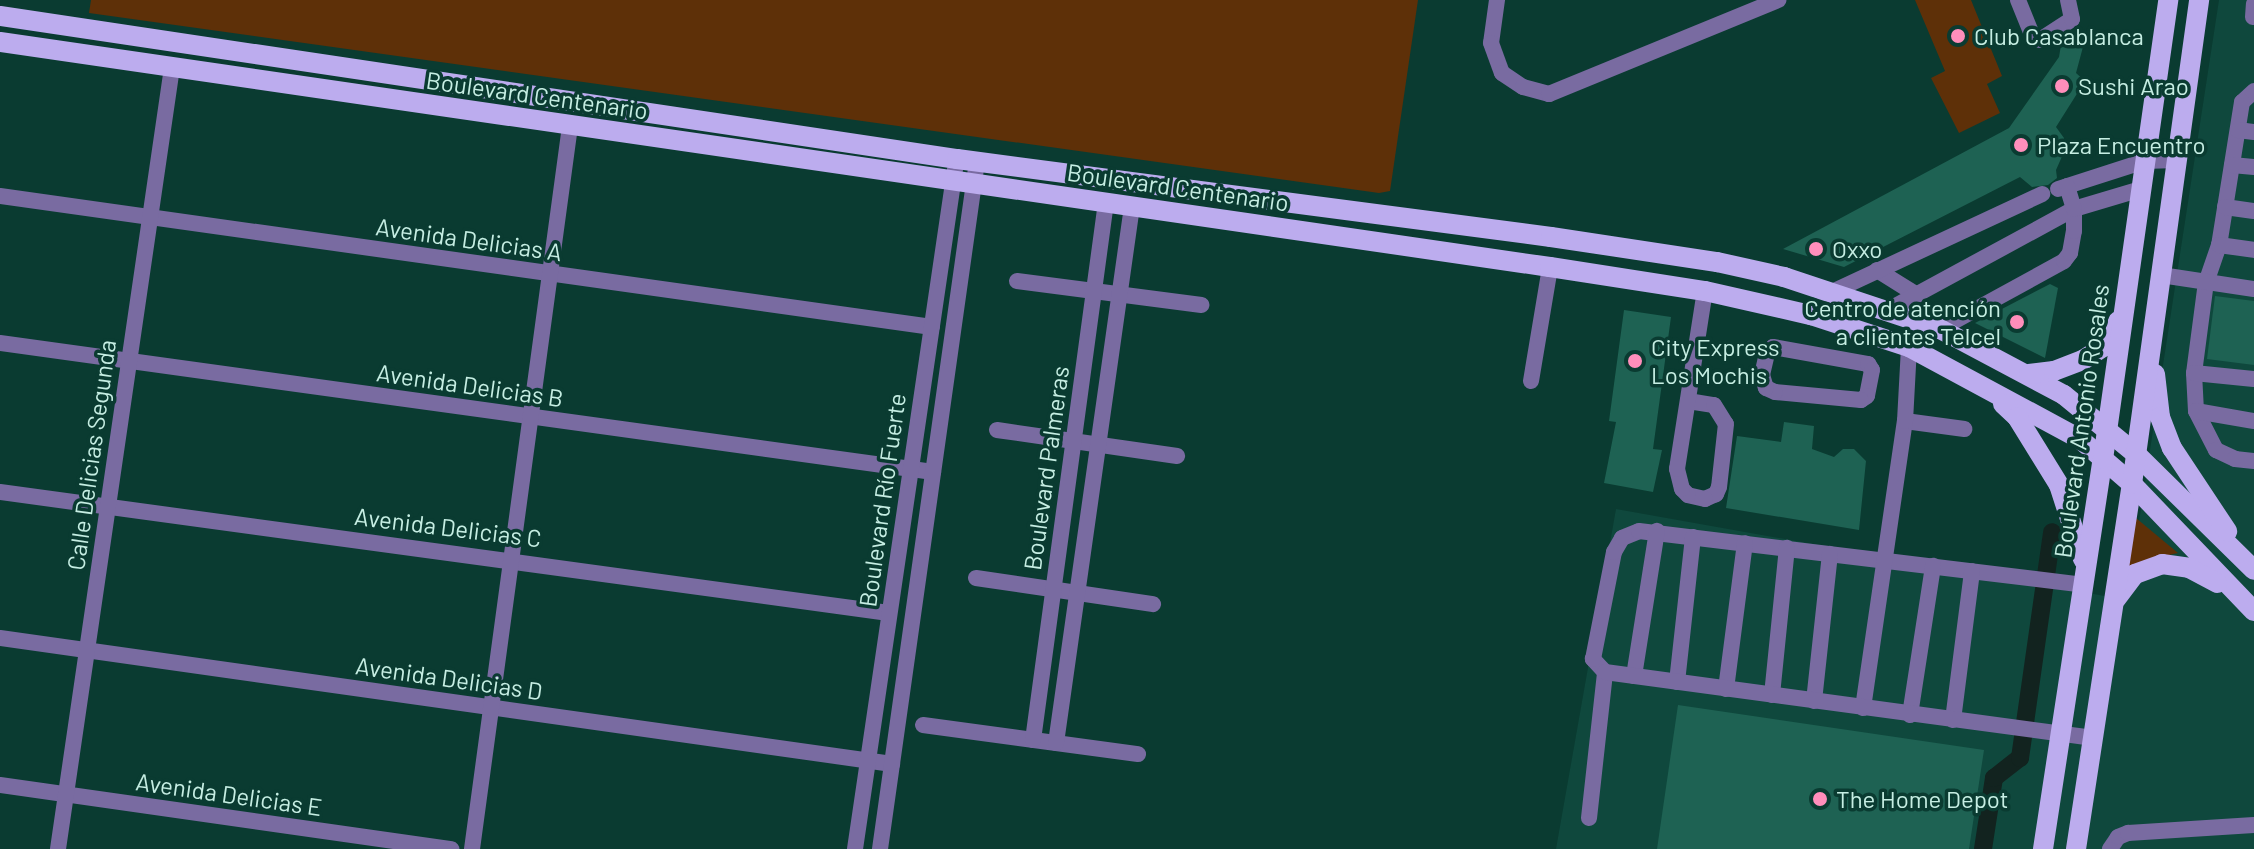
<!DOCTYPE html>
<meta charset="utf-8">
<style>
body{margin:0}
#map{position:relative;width:2254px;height:849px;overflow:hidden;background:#0a3b31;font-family:Barlow,sans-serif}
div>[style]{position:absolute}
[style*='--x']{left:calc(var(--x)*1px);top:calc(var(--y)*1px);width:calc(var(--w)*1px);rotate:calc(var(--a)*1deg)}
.built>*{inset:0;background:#0f483d}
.green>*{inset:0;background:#5e3008}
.canal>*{height:18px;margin:-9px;padding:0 9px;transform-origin:9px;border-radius:9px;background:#12231f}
.building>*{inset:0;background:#1e6253}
.minor>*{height:16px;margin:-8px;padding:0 8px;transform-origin:8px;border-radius:8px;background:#796ba1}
.major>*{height:20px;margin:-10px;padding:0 10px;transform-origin:10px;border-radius:10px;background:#bcacee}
.dots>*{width:22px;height:22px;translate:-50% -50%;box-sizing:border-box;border:4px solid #0a3b31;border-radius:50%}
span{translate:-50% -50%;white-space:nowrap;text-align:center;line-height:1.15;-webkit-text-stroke:7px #0a3b31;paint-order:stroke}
.poi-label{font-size:24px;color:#c6eee3}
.left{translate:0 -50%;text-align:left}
.right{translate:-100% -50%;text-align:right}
.street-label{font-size:24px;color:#c6eee3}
</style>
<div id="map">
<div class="built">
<div style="clip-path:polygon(2219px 0,2254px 0,2254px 849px,1556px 849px,1616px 509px,2127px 600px)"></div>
</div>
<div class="green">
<div style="clip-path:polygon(91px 0,1418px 0,1390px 191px,1379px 193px,89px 13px)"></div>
<div style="clip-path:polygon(1915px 0,1971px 0,2002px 76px,1987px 84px,2000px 113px,1959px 133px,1931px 78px,1945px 71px)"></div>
<div style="clip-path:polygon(2136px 518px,2178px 553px,2146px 560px,2125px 573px)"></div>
</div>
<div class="canal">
<div style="--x:1983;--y:849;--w:72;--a:-81.2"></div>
<div style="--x:1994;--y:778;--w:33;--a:-38"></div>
<div style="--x:2020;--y:758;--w:228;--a:-81.9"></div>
</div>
<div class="building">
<div style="clip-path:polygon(2076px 29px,2087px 32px,2076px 73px,2085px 81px,2056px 127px,2064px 138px,2064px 152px,2056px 170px,2057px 178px,2048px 185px,2032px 187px,2020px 177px,1844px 267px,1783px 249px,2009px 128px,2059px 57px,2062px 39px)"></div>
<div style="clip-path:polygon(2050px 284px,2058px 288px,2045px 358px,1975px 323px)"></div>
<div style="clip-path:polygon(2215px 296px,2254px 301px,2254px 365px,2207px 359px)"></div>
<div style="clip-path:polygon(1624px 310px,1671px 317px,1653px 449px,1662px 450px,1653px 492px,1604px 483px,1616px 422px,1609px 421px)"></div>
<div style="clip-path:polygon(1784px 422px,1814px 426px,1812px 449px,1834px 457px,1843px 449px,1854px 449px,1866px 461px,1859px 530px,1726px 508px,1737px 436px,1781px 442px)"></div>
<div style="clip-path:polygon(1678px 705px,1984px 750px,1969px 849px,1657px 849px)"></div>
</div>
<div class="minor">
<div style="--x:1497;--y:0;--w:43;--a:97.9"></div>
<div style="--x:1491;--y:43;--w:32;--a:70"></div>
<div style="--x:1502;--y:73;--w:25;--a:34"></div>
<div style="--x:1523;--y:87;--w:27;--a:15"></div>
<div style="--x:1549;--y:94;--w:248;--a:-22.3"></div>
<div style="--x:2018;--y:0;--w:38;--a:68"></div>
<div style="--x:2032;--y:35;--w:9;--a:32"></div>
<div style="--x:2040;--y:40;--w:38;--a:-33"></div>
<div style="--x:2072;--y:19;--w:19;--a:-102"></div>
<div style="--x:2253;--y:17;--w:13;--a:-86"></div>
<div style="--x:2254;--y:91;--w:16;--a:137"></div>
<div style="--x:2242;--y:102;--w:145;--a:99.1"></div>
<div style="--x:2219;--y:245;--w:39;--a:109"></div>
<div style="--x:2206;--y:282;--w:92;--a:97.5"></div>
<div style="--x:2194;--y:373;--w:38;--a:87"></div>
<div style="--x:2196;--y:411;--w:44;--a:62.9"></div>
<div style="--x:2216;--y:450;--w:21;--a:25"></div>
<div style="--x:2235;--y:459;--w:19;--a:6"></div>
<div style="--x:2238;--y:130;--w:16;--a:7"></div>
<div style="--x:2232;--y:165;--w:22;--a:5"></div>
<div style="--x:2058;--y:189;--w:91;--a:-17.8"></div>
<div style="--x:2145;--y:161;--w:31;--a:-2"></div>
<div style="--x:0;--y:196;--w:941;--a:8"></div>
<div style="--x:2225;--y:207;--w:29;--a:8"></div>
<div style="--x:2219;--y:245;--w:35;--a:8"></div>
<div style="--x:1877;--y:270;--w:47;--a:32"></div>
<div style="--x:2161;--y:275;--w:94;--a:8.6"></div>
<div style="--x:1017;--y:281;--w:186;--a:7.4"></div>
<div style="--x:1832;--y:292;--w:232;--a:-25"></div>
<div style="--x:1888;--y:310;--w:212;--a:-28.5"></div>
<div style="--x:2074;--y:209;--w:70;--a:-16.6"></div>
<div style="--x:1940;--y:329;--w:141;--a:-28.7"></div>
<div style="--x:2064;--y:261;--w:10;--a:-53"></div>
<div style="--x:2070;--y:253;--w:22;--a:-80"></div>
<div style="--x:2074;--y:231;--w:22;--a:-90"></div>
<div style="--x:2074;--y:209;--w:24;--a:-107"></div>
<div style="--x:0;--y:343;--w:942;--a:7.87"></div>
<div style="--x:1773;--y:347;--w:97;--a:10.1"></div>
<div style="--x:1868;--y:364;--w:7;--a:56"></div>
<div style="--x:1872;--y:370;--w:26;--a:101"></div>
<div style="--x:1867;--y:396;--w:7;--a:146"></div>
<div style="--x:1861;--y:400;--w:86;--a:-174.7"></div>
<div style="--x:1775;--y:392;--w:10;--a:-156"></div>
<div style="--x:1766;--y:388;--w:14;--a:-107"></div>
<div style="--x:1762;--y:375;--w:23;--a:-77"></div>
<div style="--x:1767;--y:353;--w:8;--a:-45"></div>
<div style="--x:2194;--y:373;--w:60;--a:5.7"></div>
<div style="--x:1531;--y:381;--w:116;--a:-80.5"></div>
<div style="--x:1688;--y:401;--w:26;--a:9"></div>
<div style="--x:1714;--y:405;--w:22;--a:58"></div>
<div style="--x:1726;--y:424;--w:63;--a:96.3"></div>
<div style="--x:1719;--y:487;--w:8;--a:113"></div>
<div style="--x:1716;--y:494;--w:12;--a:156"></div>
<div style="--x:1705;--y:499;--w:17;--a:-167"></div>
<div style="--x:1688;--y:495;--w:8;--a:-135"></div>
<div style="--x:1682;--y:489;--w:21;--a:-104"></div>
<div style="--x:1677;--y:469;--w:180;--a:-81.1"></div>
<div style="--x:2196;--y:411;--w:59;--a:9.8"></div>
<div style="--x:1905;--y:421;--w:60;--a:7.7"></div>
<div style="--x:997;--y:430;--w:182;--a:8.2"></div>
<div style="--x:0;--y:492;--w:897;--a:7.75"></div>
<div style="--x:976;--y:578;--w:179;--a:8.4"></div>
<div style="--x:0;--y:638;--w:901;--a:8.04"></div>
<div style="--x:1605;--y:672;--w:18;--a:-133"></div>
<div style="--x:1593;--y:659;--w:109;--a:-78.9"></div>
<div style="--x:1614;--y:552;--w:16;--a:-60"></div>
<div style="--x:1622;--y:538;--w:18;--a:-22"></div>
<div style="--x:1639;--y:531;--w:448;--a:6.9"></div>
<div style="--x:1634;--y:676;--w:147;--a:-81"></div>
<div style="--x:1677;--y:682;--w:146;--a:-83.7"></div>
<div style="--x:1726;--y:689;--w:147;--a:-82.6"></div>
<div style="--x:1772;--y:695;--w:148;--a:-84.2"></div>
<div style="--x:1814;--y:701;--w:148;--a:-83.8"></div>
<div style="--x:1863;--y:708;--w:290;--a:-81.7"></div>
<div style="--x:1905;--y:421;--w:74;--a:-86.9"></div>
<div style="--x:1910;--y:715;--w:151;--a:-81.2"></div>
<div style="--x:1953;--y:720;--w:150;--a:-82.7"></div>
<div style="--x:923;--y:725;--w:217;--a:7.7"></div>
<div style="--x:1033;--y:740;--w:543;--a:-82.27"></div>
<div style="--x:1056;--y:743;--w:542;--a:-81.94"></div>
<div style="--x:0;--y:785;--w:456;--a:8.1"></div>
<div style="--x:1589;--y:818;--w:147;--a:-83.7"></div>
<div style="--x:1605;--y:672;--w:491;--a:7.7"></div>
<div style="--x:58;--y:849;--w:789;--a:-81.7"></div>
<div style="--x:472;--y:849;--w:730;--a:-82.28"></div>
<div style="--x:855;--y:849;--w:687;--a:-81.63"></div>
<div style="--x:880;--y:849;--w:695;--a:-81.97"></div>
<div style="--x:2110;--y:849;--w:14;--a:-56"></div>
<div style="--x:2118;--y:837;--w:11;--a:-22"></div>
<div style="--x:2128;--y:833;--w:126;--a:-3.6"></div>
</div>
<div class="major">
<div style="--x:0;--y:16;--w:968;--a:8.5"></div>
<div style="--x:957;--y:159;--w:599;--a:7.48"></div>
<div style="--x:1551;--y:237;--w:168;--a:8.6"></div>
<div style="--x:1717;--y:262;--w:69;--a:12.6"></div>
<div style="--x:1784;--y:277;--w:164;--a:18.4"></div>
<div style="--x:1940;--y:329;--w:140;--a:28"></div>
<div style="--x:2064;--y:395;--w:93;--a:39.3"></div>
<div style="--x:2136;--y:454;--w:165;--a:44.5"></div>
<div style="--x:0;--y:42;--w:1566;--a:8.26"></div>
<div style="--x:1550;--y:267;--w:157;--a:8.8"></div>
<div style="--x:1705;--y:291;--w:109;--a:12.8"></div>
<div style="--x:1811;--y:315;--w:103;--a:18.1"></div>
<div style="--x:1909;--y:347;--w:194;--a:28.3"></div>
<div style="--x:2080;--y:439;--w:69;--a:40.9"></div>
<div style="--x:2132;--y:484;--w:176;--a:46.2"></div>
<div style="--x:2029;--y:374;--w:25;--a:-7"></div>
<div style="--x:2054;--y:371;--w:31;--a:-21"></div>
<div style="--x:2083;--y:360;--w:24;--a:-33"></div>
<div style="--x:2103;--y:347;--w:18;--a:-49"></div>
<div style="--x:2115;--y:333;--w:12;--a:-76"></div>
<div style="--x:2155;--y:374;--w:43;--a:83.4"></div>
<div style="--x:2160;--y:417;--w:33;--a:69"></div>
<div style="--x:2172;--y:448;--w:100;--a:56.5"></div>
<div style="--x:2003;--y:404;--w:19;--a:43"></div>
<div style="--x:2017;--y:417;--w:80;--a:58.3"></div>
<div style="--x:2059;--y:485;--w:78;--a:72"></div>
<div style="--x:2116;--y:599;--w:31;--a:-53"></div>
<div style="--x:2135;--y:574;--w:29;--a:-20"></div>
<div style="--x:2162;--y:564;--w:27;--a:8"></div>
<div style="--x:2189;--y:568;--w:32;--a:28"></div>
<div style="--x:2043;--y:849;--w:395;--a:-81.3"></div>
<div style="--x:2103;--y:459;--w:464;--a:-81.9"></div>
<div style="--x:2076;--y:849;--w:369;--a:-81.3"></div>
<div style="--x:2132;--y:484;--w:489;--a:-82.1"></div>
</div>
<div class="dots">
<div style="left:1958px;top:36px;background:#ff8ebb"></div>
<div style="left:2062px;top:86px;background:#ff8ebb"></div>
<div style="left:2021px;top:145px;background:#ff8ebb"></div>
<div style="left:1816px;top:249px;background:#ff8ebb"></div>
<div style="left:2017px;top:322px;background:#ff8ebb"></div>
<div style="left:1635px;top:361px;background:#ff8ebb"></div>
<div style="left:1820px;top:799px;background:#ff8ebb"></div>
</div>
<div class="poi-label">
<span class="left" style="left:1974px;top:36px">Club Casablanca</span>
<span class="left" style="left:2078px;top:86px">Sushi Arao</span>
<span class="left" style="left:2037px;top:145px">Plaza Encuentro</span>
<span class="left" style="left:1832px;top:249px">Oxxo</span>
<span class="right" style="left:2001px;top:322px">Centro de atención<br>a clientes Telcel</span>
<span class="left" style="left:1651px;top:361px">City Express<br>Los Mochis</span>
<span class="left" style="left:1836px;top:799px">The Home Depot</span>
</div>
<div class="street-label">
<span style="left:537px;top:95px;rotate:8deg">Boulevard Centenario</span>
<span style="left:1178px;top:187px;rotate:8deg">Boulevard Centenario</span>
<span style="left:469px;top:239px;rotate:8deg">Avenida Delicias A</span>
<span style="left:470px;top:385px;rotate:8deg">Avenida Delicias B</span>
<span style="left:2081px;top:421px;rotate:-82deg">Boulevard Antonio Rosales</span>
<span style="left:91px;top:455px;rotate:-82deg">Calle Delicias Segunda</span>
<span style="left:1046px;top:468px;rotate:-82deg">Boulevard Palmeras</span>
<span style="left:882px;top:500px;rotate:-82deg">Boulevard Río Fuerte</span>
<span style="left:448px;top:527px;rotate:7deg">Avenida Delicias C</span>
<span style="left:449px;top:678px;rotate:8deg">Avenida Delicias D</span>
<span style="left:229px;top:794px;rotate:8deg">Avenida Delicias E</span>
</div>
</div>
